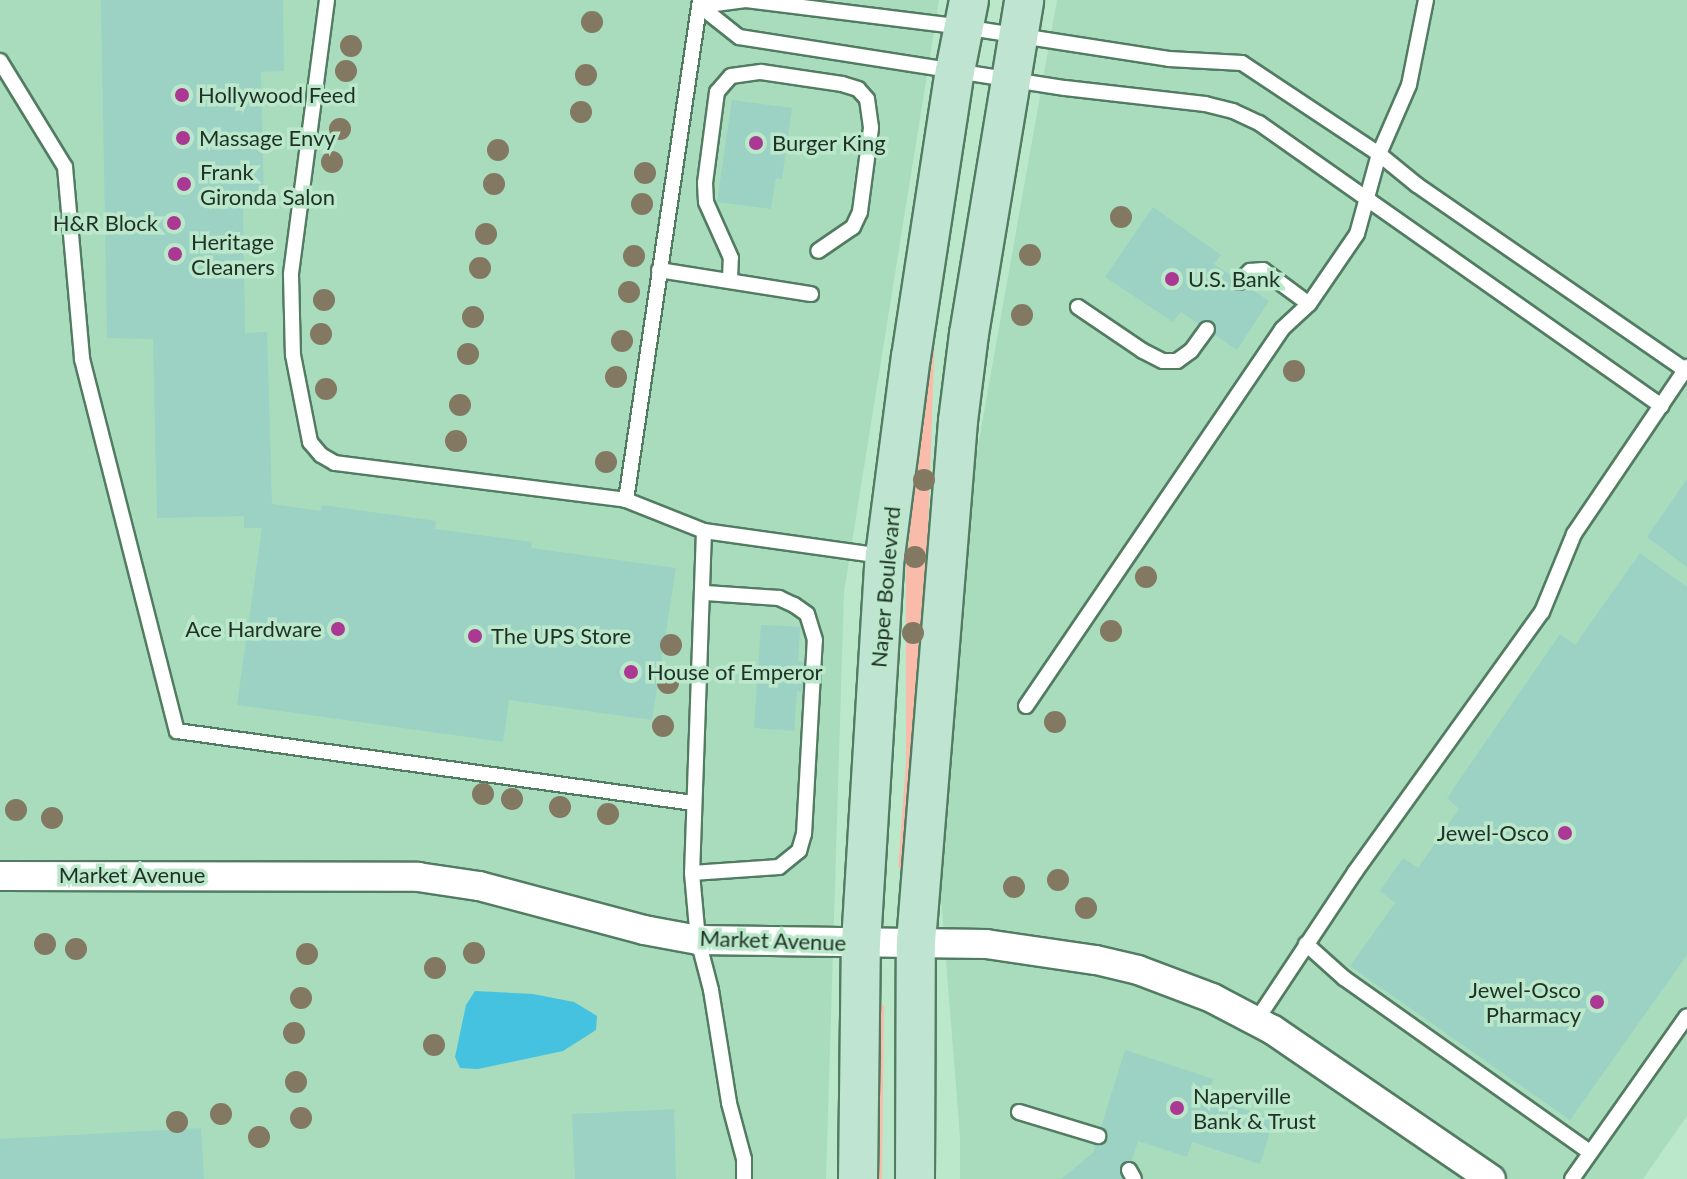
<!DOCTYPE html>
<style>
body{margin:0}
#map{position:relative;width:1687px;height:1179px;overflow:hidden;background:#bbe8cb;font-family:Lato,sans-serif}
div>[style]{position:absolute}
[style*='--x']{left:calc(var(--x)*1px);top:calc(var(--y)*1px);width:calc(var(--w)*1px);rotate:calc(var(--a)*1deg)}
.built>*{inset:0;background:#a8dcbc}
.green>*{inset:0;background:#f9bcab}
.water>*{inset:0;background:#44c2df}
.building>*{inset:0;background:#9bd2c4}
.roads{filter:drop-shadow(2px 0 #527c62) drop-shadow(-2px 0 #527c62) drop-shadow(0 2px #527c62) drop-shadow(0 -2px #527c62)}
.lane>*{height:14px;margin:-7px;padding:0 7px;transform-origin:7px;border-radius:7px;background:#fff}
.street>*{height:28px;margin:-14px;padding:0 14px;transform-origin:14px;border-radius:14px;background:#fff}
.secondary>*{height:38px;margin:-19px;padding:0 19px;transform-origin:19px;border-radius:19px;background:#bfe4d2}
.trees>*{width:22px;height:22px;margin:-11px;border-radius:50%;background:#837862}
.dots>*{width:22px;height:22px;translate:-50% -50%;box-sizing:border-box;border:4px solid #bbe8cb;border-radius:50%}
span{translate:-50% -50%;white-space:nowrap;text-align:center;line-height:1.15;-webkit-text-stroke:7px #bbe8cb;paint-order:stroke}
.poi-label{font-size:22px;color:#1f3126}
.left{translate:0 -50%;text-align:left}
.right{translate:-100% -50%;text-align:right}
.street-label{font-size:22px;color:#1f3126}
</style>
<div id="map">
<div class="built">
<div style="clip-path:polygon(0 0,939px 0,844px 592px,826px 1179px,0 1179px)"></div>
<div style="clip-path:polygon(1057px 0,1687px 0,1687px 1116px,1643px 1179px,960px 1179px,960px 1137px,940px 884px,952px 719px,972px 480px)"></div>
</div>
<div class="green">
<div style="clip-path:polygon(931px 328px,935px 329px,926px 590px,901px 869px,898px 867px,906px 763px,906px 568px)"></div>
<div style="clip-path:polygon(879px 1002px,884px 1006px,882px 1179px,873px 1179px)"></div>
</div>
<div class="water">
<div style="clip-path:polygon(475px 991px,533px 994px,574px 1002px,597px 1016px,596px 1030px,563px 1051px,478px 1069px,460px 1068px,455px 1057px,466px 1005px)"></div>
</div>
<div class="building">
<div style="clip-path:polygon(101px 0,283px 0,284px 71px,261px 72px,264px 206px,243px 206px,245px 333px,267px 332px,272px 504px,321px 511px,322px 505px,436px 521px,435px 529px,532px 542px,531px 548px,676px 568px,652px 720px,509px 700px,503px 742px,237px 705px,262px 528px,244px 528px,244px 516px,157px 518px,153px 339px,107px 338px)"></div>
<div style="clip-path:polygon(732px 100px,792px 108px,782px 179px,776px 178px,771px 209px,717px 202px)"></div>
<div style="clip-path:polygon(1153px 207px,1221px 255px,1214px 264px,1269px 301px,1237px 350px,1181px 312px,1173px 322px,1105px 277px)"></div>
<div style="clip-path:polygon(1687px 479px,1687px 567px,1647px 537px)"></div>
<div style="clip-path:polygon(1640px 553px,1687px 587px,1687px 955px,1570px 1120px,1350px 966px,1395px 903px,1380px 891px,1403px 858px,1418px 868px,1459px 809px,1447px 798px,1560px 634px,1575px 645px)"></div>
<div style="clip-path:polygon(761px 625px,800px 627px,798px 661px,805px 662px,803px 692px,797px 691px,794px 731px,754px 728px)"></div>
<div style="clip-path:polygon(1125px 1050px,1213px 1079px,1208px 1097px,1274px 1119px,1260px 1164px,1192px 1142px,1187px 1157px,1138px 1141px,1126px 1179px,1061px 1179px,1093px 1153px)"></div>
<div style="clip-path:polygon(674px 1109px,676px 1179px,575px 1179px,572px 1114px)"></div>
<div style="clip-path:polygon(201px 1128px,204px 1179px,0 1179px,0 1139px)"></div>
</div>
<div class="roads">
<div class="lane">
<div style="--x:327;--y:0;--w:277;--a:97.5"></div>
<div style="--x:291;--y:275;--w:80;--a:88.6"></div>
<div style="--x:293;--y:355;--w:89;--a:78.9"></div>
<div style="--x:310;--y:442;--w:17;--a:50"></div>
<div style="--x:321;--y:455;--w:16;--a:30"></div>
<div style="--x:335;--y:463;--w:293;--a:7.2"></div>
<div style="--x:626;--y:500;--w:84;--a:21.7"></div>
<div style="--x:704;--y:531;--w:180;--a:8"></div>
<div style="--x:700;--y:6;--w:46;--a:-7.4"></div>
<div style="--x:746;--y:0;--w:219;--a:7.1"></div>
<div style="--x:963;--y:27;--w:208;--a:8.8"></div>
<div style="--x:1169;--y:59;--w:73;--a:3.1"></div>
<div style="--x:1242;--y:63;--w:164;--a:33.6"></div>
<div style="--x:1379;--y:154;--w:49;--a:39.2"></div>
<div style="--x:1417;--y:185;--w:326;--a:34.6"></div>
<div style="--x:700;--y:6;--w:50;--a:38.5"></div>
<div style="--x:739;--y:37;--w:330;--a:8.9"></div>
<div style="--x:1065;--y:88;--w:141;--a:6.5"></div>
<div style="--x:1205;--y:104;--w:29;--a:14"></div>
<div style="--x:1233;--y:111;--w:29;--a:25"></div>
<div style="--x:1259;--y:123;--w:492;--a:35.1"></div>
<div style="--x:0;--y:61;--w:124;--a:58.5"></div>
<div style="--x:65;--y:167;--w:193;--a:84.9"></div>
<div style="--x:82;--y:359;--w:384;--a:75.7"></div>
<div style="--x:177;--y:731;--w:521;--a:7.94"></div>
<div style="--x:659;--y:270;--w:154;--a:9"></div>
<div style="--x:730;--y:281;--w:23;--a:-88"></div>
<div style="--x:731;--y:258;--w:61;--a:-114.1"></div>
<div style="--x:706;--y:202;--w:19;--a:-93"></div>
<div style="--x:705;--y:183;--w:92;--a:-82.5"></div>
<div style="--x:717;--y:92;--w:21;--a:-49"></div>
<div style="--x:731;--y:76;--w:30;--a:-8"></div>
<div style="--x:761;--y:72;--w:82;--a:8.4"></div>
<div style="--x:842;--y:84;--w:17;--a:17"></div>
<div style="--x:858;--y:89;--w:13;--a:48"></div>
<div style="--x:867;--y:99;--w:29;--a:82"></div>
<div style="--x:871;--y:128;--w:85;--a:97.5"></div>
<div style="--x:860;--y:212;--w:17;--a:115"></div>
<div style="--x:853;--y:227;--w:42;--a:145.6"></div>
<div style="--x:1239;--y:282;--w:16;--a:-45"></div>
<div style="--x:1250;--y:271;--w:13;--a:-4"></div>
<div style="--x:1263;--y:270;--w:57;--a:36.5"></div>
<div style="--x:1078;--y:307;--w:78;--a:34.1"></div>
<div style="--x:1143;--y:351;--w:22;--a:27"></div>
<div style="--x:1163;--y:361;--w:14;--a:0"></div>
<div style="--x:1177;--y:361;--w:17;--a:-36"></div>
<div style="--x:1191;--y:351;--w:27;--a:-54"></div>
<div style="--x:626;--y:500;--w:505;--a:-81.58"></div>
<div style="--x:704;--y:531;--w:342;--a:92"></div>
<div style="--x:692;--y:873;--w:67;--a:84.9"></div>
<div style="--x:698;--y:940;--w:52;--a:75.4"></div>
<div style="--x:711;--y:990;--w:114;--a:80.9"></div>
<div style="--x:729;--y:1103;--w:58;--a:75"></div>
<div style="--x:744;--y:1159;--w:20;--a:90"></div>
<div style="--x:1026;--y:706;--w:456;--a:-55.8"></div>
<div style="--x:1282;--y:329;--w:37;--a:-43"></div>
<div style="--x:1309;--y:304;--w:85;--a:-55.6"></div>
<div style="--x:1357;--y:234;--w:83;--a:-74.6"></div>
<div style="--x:1379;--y:154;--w:75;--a:-66.5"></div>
<div style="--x:1409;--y:85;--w:87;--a:-78.7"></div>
<div style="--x:692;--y:873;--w:87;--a:-3.9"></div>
<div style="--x:779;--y:867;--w:26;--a:-39"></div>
<div style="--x:799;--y:851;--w:18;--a:-74"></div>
<div style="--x:804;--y:834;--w:194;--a:-86.8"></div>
<div style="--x:815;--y:640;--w:27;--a:-107"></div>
<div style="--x:807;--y:614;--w:16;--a:-145"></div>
<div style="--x:794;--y:605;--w:17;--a:-155"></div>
<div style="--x:779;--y:598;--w:74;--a:-176.1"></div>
<div style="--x:1306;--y:944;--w:51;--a:41.8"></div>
<div style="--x:1344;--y:978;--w:301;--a:35.3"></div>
<div style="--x:1256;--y:1021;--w:179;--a:-56.4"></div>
<div style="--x:1355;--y:872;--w:320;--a:-54.3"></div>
<div style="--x:1542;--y:612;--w:84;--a:-67.7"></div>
<div style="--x:1574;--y:534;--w:202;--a:-55.9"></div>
<div style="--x:1019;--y:1112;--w:83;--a:16.9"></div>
<div style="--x:1129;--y:1170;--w:10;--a:61"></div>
<div style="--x:1572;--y:1179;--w:199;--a:-54.8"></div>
</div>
<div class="street">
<div style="--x:0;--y:876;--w:418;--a:0.1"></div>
<div style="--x:418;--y:877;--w:62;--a:8.4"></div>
<div style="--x:479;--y:886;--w:171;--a:14.9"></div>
<div style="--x:644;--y:930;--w:55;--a:10.5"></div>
<div style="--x:698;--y:940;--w:288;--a:0.8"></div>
<div style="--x:986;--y:944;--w:111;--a:8.3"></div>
<div style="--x:1096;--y:960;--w:43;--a:13.4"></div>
<div style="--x:1138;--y:970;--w:79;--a:20.7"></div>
<div style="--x:1212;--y:998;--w:69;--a:27.7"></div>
<div style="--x:1273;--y:1030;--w:264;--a:34.4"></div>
</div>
<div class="secondary">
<div style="--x:858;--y:1179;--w:236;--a:-89.3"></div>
<div style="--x:861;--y:943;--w:388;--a:-86.5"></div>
<div style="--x:885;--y:556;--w:201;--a:-82.6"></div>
<div style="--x:911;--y:357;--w:289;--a:-81.3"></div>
<div style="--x:955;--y:71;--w:72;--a:-78.8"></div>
<div style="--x:915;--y:1179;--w:237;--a:-89.8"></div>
<div style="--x:916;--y:942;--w:523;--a:-85.39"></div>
<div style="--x:958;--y:421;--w:88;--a:-82.8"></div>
<div style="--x:969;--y:334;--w:338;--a:-80.6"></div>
</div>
</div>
<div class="trees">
<div style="left:592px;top:22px"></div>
<div style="left:351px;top:46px"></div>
<div style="left:346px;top:71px"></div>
<div style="left:586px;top:75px"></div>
<div style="left:581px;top:112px"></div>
<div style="left:340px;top:129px"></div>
<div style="left:498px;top:150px"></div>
<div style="left:332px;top:162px"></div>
<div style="left:645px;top:173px"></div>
<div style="left:494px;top:184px"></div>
<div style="left:642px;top:204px"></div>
<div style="left:1121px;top:217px"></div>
<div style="left:486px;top:234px"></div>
<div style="left:1030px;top:255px"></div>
<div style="left:634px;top:256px"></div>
<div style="left:480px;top:268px"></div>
<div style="left:629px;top:292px"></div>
<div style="left:324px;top:300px"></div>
<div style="left:1022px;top:315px"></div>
<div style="left:473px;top:317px"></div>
<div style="left:321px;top:334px"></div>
<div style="left:622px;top:341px"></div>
<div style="left:468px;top:354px"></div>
<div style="left:1294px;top:371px"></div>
<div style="left:616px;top:377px"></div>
<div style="left:326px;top:389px"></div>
<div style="left:460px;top:405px"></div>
<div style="left:456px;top:441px"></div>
<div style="left:606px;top:462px"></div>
<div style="left:924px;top:480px"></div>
<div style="left:915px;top:557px"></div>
<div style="left:1146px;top:577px"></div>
<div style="left:1111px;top:631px"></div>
<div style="left:913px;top:633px"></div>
<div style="left:671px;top:645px"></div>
<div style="left:668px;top:683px"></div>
<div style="left:1055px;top:722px"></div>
<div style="left:663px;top:726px"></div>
<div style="left:483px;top:794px"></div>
<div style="left:512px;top:799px"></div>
<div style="left:560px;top:807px"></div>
<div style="left:16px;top:810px"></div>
<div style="left:608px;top:814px"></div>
<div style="left:52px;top:818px"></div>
<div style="left:1058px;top:880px"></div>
<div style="left:1014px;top:887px"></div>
<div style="left:1086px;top:908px"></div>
<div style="left:45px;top:944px"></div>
<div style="left:76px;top:949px"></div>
<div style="left:474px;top:953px"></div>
<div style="left:307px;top:954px"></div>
<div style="left:435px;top:968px"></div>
<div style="left:301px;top:998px"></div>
<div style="left:294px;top:1033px"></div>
<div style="left:434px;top:1045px"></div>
<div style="left:296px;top:1082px"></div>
<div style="left:221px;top:1114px"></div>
<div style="left:301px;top:1118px"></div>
<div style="left:177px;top:1122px"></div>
<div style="left:259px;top:1137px"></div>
</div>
<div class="dots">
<div style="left:182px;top:95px;background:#ab3994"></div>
<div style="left:183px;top:138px;background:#ab3994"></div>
<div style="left:756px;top:143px;background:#ab3994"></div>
<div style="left:184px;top:184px;background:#ab3994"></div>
<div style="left:174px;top:223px;background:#ab3994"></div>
<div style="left:175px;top:254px;background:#ab3994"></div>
<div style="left:1172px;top:279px;background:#ab3994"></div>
<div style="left:338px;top:629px;background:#ab3994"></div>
<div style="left:475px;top:636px;background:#ab3994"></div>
<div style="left:631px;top:672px;background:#ab3994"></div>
<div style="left:1565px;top:833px;background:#ab3994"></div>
<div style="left:1597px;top:1002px;background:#ab3994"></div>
<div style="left:1177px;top:1108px;background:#ab3994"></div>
</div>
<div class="poi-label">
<span class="left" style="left:198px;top:95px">Hollywood Feed</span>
<span class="left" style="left:199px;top:138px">Massage Envy</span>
<span class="left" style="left:772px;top:143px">Burger King</span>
<span class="left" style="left:200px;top:184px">Frank<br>Gironda Salon</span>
<span class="right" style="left:158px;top:223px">H&amp;R Block</span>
<span class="left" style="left:191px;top:254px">Heritage<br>Cleaners</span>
<span class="left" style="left:1188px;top:279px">U.S. Bank</span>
<span class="right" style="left:322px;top:629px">Ace Hardware</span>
<span class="left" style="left:491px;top:636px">The UPS Store</span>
<span class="left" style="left:647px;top:672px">House of Emperor</span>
<span class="right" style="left:1549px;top:833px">Jewel-Osco</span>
<span class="right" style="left:1581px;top:1002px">Jewel-Osco<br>Pharmacy</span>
<span class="left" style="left:1193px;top:1108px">Naperville<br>Bank &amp; Trust</span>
</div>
<div class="street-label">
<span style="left:885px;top:587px;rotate:-85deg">Naper Boulevard</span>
<span style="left:132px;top:875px">Market Avenue</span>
<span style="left:773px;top:940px;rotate:2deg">Market Avenue</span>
</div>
</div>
